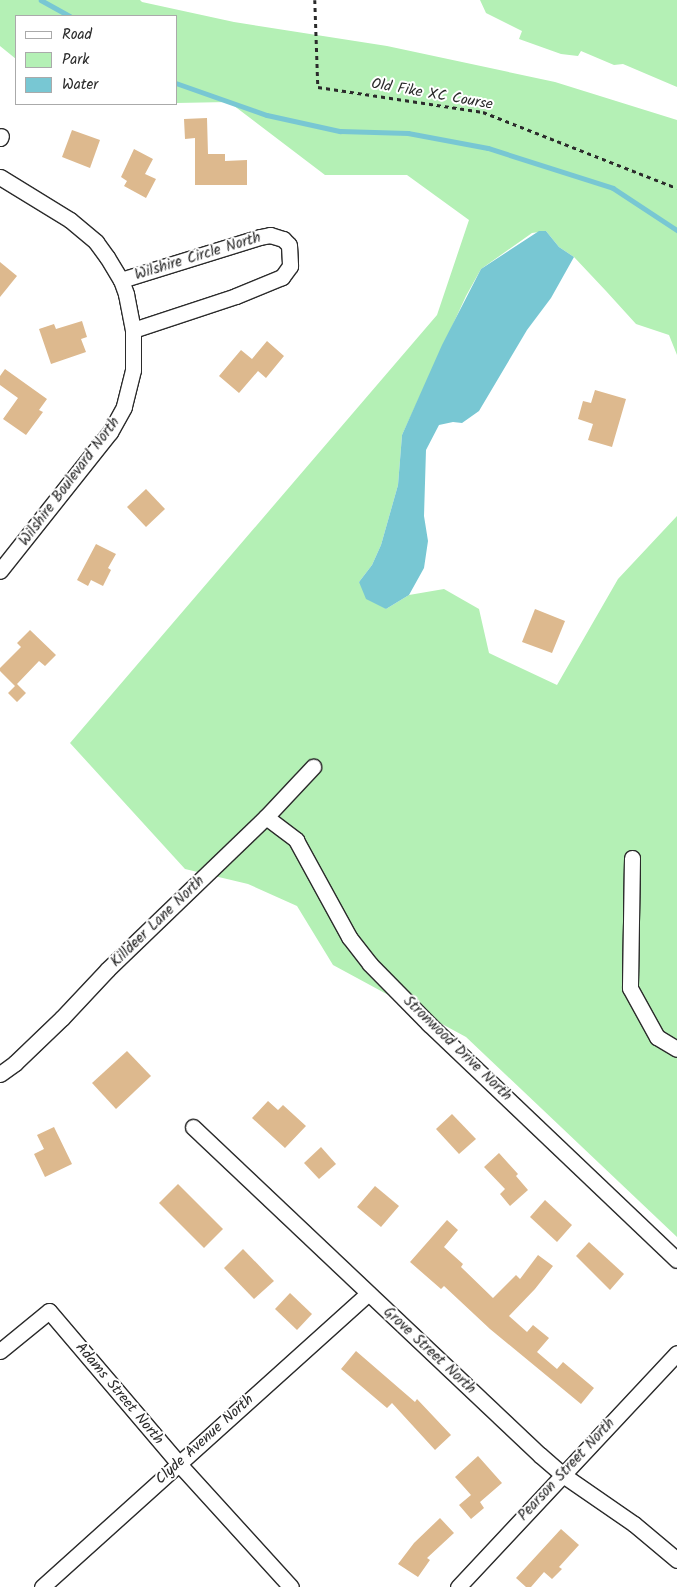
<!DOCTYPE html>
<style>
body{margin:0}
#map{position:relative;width:677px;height:1587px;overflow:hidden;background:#fff;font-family:Kalam,sans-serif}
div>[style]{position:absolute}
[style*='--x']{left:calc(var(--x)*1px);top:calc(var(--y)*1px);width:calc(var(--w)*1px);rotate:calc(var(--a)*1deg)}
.green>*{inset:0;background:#b4f0b5}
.water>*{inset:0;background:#78c7d3}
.stream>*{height:4.5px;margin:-2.25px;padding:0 2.25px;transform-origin:2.25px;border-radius:2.25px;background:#78c7d3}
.building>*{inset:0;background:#ddb98e}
.path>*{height:2.5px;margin-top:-1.25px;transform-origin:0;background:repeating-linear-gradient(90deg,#2b2b2b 0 4px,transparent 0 8px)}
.roads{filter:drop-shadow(1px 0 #2b2b2b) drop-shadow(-1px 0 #2b2b2b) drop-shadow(0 1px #2b2b2b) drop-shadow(0 -1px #2b2b2b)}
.street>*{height:15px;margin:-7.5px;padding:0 7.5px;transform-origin:7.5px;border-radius:7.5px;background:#fff}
span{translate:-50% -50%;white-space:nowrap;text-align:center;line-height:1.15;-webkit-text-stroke:4px #fff;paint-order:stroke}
.street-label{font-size:15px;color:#2b2b2b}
.legend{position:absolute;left:15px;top:15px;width:162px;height:90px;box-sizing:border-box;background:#fff;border:1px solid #aaa;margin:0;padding:6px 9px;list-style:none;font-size:15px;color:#2b2b2b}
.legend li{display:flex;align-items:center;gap:10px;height:25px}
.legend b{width:25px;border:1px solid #aaa}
</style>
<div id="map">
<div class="green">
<div style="clip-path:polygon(0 0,140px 0,142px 2px,234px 22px,387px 46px,555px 82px,677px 120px,677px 355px,669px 335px,636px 324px,606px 291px,574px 257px,559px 247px,546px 231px,532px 233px,481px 269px,466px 296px,402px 435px,398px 485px,381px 545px,372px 565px,359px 582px,386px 609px,409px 595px,444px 589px,479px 609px,489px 653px,557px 685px,618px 579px,677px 516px,677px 1237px,466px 1037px,333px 965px,297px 906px,248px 884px,185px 869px,70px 743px,437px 315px,469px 220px,407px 175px,325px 175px,229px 102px,176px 103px,176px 16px,16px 16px,16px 59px,0 46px)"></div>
<div style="clip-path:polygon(480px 0,677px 0,677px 87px,623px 64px,614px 65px,581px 51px,578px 56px,561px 54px,519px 39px,522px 31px,486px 13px)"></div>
</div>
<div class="water">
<div style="clip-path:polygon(539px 231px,546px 231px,559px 247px,574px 257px,551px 298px,527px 330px,479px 411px,462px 423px,453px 422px,439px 425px,426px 450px,424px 516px,428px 541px,424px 568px,409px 595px,386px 609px,366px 599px,359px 582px,372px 565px,381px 545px,398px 485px,402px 435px,442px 345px,481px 269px)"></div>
</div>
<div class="stream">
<div style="--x:41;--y:0;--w:33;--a:29"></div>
<div style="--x:176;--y:83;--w:96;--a:19.4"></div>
<div style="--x:267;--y:115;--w:75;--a:12.4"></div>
<div style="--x:340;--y:131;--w:68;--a:1.7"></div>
<div style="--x:408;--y:133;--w:81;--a:10.6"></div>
<div style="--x:488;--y:148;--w:131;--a:17.7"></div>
<div style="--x:613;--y:188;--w:77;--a:33.3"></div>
</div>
<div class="building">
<div style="clip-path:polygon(207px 118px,208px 154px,225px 154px,225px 161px,247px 160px,247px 185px,195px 185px,195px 138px,185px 139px,184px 119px)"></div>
<div style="clip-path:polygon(72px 130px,100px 140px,90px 168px,62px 157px)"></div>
<div style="clip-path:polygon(134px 149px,153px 159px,145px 174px,156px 179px,146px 198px,124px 186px,127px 181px,121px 177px)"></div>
<div style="clip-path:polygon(0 262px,17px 276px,0 297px)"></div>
<div style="clip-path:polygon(82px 321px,87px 337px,81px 339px,86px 352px,51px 364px,39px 329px,54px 324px,56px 329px)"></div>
<div style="clip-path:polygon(267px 341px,284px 356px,266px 378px,258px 371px,239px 393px,219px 376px,241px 350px,252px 359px)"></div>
<div style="clip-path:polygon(5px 369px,47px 399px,39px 410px,43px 412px,26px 435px,3px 419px,18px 398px,0 385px,0 376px)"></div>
<div style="clip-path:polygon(595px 390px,626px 399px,612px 447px,588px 440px,593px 424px,578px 419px,583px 401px,591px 403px)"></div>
<div style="clip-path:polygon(146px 489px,165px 509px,146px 527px,127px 507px)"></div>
<div style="clip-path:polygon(96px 544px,116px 554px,108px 568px,111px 570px,103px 586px,91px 580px,88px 586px,77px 580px)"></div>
<div style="clip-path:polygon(535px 609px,565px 621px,552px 653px,522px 642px)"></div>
<div style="clip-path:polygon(30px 630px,56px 655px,45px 666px,39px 661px,17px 684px,26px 693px,17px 702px,8px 693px,15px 686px,0 671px,0 668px,21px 647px,17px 643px)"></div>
<div style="clip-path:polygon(127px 1051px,151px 1076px,116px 1109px,92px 1083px)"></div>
<div style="clip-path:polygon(268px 1101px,278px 1110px,283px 1105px,306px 1126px,285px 1148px,252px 1118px)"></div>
<div style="clip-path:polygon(452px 1114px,476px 1139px,459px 1154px,436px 1129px)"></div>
<div style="clip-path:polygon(54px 1127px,72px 1164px,45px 1177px,34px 1154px,44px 1149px,37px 1135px)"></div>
<div style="clip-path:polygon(321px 1147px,336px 1164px,319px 1179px,304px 1163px)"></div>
<div style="clip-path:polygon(499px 1153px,518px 1174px,516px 1176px,528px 1190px,510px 1206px,500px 1194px,505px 1189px,484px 1167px)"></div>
<div style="clip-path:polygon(178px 1184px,223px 1229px,204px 1248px,159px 1203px)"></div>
<div style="clip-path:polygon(375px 1186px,399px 1206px,381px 1227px,357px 1207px)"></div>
<div style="clip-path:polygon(545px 1200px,572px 1225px,557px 1242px,530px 1217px)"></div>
<div style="clip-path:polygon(447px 1220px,458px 1230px,444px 1247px,463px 1264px,461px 1267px,493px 1298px,516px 1275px,520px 1279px,538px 1255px,553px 1266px,535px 1289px,509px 1316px,527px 1332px,533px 1325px,549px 1338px,537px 1352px,557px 1369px,563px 1362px,594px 1388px,581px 1404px,490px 1329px,444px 1286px,441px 1289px,410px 1262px)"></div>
<div style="clip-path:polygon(589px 1242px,624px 1274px,610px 1290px,576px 1256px)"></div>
<div style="clip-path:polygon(243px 1249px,274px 1281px,254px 1299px,224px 1268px)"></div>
<div style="clip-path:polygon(290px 1293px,312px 1314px,297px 1330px,275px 1309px)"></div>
<div style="clip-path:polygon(356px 1351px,415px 1402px,417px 1399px,451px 1435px,435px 1450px,392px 1403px,387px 1408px,341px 1369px)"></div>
<div style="clip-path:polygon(478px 1456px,502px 1483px,480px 1502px,484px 1508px,471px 1519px,459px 1505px,471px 1495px,455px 1477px)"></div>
<div style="clip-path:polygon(440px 1518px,454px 1533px,427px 1558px,430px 1560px,418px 1577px,398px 1564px,414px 1543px)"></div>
<div style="clip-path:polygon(561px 1529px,579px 1545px,559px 1567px,562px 1569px,552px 1579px,544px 1572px,531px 1587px,526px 1587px,516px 1578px)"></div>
</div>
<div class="path">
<div style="--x:315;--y:0;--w:87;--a:88"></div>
<div style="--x:318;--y:87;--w:167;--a:8.6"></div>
<div style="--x:483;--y:112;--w:208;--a:21.4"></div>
</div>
<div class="roads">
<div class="street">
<div style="--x:0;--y:138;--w:2;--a:-63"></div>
<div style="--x:0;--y:177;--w:82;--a:31.6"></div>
<div style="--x:70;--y:220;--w:34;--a:40"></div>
<div style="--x:96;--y:242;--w:19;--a:54"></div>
<div style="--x:107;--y:257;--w:27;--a:59"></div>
<div style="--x:121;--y:280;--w:15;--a:70"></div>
<div style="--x:126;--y:294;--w:37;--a:79"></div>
<div style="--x:133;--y:330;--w:40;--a:90"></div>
<div style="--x:133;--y:370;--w:38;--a:104"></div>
<div style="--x:124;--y:407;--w:29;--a:119"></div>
<div style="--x:110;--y:432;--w:177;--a:128.4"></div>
<div style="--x:121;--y:280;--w:145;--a:-17.2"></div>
<div style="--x:260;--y:237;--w:10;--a:-11"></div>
<div style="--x:270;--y:235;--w:14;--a:17"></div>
<div style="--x:283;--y:239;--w:8;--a:45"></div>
<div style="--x:289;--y:245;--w:21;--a:87"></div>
<div style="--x:290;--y:266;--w:14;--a:126"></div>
<div style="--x:282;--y:277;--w:50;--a:157.6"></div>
<div style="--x:236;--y:296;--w:108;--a:161.7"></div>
<div style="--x:266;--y:817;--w:38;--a:37"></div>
<div style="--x:296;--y:840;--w:111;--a:61.3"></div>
<div style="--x:349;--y:937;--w:34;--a:52"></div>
<div style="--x:370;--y:964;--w:84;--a:45.5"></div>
<div style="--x:429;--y:1024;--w:342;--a:43.6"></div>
<div style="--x:632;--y:858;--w:130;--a:90.9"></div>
<div style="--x:630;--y:988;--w:56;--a:61.1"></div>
<div style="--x:657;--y:1037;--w:23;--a:31"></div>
<div style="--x:0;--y:1074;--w:19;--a:-36"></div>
<div style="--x:15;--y:1063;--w:65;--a:-43.8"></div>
<div style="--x:62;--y:1018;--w:67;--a:-46.8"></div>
<div style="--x:108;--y:969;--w:219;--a:-43.9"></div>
<div style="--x:266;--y:817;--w:69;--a:-46.8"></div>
<div style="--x:193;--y:1127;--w:477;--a:43.4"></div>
<div style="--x:540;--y:1455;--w:30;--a:41"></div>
<div style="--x:563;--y:1475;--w:86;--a:34.6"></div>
<div style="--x:634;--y:1524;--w:56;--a:39.9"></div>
<div style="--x:0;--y:1351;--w:63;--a:-39.2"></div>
<div style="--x:49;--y:1311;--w:201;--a:49.6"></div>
<div style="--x:179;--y:1464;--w:166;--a:47.7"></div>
<div style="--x:42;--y:1587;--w:439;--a:-42"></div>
<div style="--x:458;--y:1587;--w:320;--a:-46.9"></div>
</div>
</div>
<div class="street-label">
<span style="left:432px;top:95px;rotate:10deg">Old Fike XC Course</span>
<span style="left:198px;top:257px;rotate:-17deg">Wilshire Circle North</span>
<span style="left:70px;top:482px;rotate:-53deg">Wilshire Boulevard North</span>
<span style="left:158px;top:922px;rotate:-44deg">Killdeer Lane North</span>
<span style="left:457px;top:1049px;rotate:44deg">Stronwood Drive North</span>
<span style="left:429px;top:1351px;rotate:43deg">Grove Street North</span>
<span style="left:119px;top:1394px;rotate:50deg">Adams Street North</span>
<span style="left:205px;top:1440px;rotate:-42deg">Clyde Avenue North</span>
<span style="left:567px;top:1470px;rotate:-47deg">Pearson Street North</span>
</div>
<ul class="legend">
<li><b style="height:6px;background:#fff"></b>Road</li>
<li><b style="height:14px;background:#b4f0b5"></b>Park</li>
<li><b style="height:14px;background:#78c7d3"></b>Water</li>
</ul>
</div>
